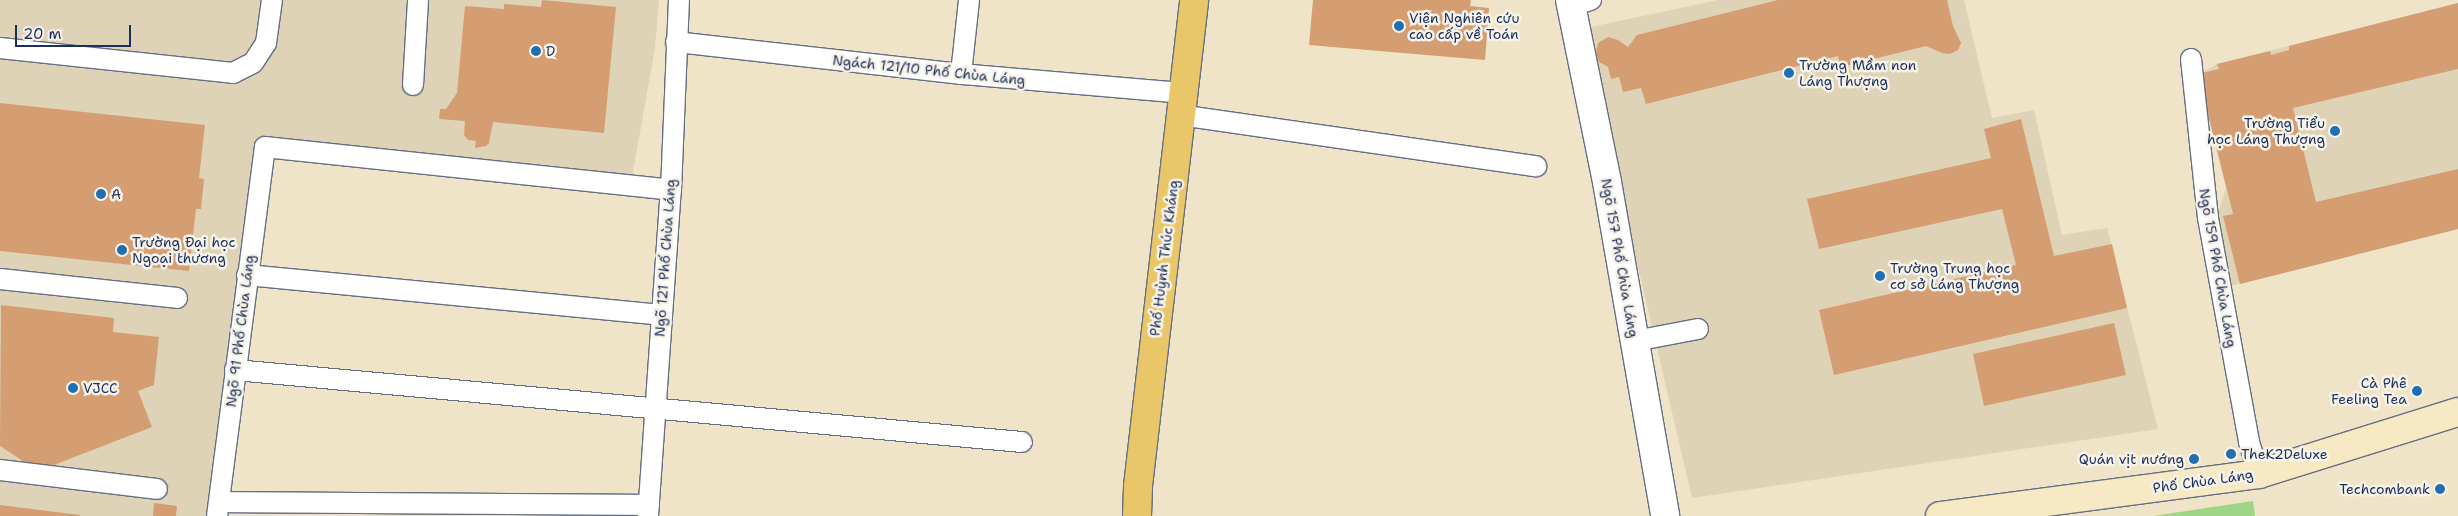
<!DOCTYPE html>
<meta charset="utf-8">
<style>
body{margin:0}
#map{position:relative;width:2458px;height:516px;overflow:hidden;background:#efe4c7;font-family:"Shantell Sans",sans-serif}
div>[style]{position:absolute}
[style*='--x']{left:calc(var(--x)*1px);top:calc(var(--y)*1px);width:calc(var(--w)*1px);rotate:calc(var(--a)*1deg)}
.built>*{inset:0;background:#ded3b6}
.green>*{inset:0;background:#9ed587}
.building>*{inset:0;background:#d59d72}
.roads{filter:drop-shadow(1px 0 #656e83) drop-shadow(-1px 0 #656e83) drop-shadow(0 1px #656e83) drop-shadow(0 -1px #656e83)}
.lane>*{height:20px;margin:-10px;padding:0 10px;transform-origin:10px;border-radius:10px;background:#fff}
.street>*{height:28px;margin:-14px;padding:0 14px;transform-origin:14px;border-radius:14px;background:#fff}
.secondary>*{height:28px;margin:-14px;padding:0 14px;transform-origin:14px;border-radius:14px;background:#f6e9c3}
.primary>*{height:28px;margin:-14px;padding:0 14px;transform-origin:14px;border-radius:14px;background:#e9c769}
.dots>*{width:14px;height:14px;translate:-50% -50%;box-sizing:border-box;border:2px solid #f7f3e8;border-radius:50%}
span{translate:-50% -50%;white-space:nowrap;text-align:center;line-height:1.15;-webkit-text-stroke:5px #f7f3e8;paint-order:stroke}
.poi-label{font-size:14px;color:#1b2f5e}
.left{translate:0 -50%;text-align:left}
.right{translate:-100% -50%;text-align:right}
.street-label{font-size:14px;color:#1b2f5e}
.scale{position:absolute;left:15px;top:25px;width:116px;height:22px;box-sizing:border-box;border:2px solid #1b2f5e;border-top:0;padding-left:6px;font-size:15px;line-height:18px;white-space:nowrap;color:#1b2f5e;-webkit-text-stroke:4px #f7f3e8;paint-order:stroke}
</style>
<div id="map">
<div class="built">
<div style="clip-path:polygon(0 0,659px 0,655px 48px,632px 177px,259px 138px,233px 322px,210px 516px,0 516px)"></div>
<div style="clip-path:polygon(1718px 0,1964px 0,1992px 118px,2034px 110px,2062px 235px,2107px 228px,2158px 429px,1692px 498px,1622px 198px,1586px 28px)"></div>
<div style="clip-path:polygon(2458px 3px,2458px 229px,2226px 287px,2214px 226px,2226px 188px,2198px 75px,2217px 64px)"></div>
</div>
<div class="green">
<div style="clip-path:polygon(2253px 501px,2255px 516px,2153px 516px)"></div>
</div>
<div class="building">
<div style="clip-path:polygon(542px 0,616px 7px,604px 133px,493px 122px,489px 143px,486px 146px,475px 148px,476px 141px,468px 140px,464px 135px,465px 121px,439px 119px,440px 109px,446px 109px,457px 93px,465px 6px,504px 9px,504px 4px,541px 7px)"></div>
<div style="clip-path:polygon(1313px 0,1471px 0,1470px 6px,1489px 8px,1485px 60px,1309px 45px)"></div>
<div style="clip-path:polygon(1778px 0,1947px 0,1953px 26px,1961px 43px,1958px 50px,1950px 54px,1942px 53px,1926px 46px,1841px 67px,1838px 56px,1646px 104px,1641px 88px,1623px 92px,1619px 77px,1611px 79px,1608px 67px,1599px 62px,1596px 53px,1598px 43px,1608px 37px,1618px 40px,1628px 47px,1637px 35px)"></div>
<div style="clip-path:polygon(2458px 3px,2458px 69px,2293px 108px,2316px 202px,2458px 169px,2458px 229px,2240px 284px,2223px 216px,2233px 214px,2198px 74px,2219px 69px,2217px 64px,2270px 51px,2271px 55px,2289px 50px,2289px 46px)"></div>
<div style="clip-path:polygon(0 103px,205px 125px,199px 178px,204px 179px,201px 209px,196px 209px,189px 271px,0 251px)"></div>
<div style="clip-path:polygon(2021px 119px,2054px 256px,2112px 244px,2127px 308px,1834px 375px,1819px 310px,2016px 265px,2002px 209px,1819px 249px,1807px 199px,1991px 158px,1984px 129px)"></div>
<div style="clip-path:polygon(1px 305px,114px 318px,113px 332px,159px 337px,154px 385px,138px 391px,152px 427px,46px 468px,32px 467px,0 446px)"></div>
<div style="clip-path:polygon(2114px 323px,2126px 375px,1984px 406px,1973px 354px)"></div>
<div style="clip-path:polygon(154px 503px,177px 506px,176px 516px,153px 516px)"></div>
<div style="clip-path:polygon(0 505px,80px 515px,80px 516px,0 516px)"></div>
</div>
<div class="roads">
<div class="lane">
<div style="--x:1572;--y:6;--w:20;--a:-18"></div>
<div style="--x:676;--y:42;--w:287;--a:6.4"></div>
<div style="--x:961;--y:74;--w:223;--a:4.9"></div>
<div style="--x:0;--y:48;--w:234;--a:6.1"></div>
<div style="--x:233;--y:73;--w:22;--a:-27"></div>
<div style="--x:253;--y:63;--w:24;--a:-57"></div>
<div style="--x:266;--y:43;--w:43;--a:-82.1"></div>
<div style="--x:2191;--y:59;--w:160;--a:83.9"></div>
<div style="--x:2208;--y:218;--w:228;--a:79.6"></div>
<div style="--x:2249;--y:442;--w:34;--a:73"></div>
<div style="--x:961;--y:74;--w:74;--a:-83.8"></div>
<div style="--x:413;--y:85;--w:85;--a:-86.6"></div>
<div style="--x:1180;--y:115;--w:360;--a:8.2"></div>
<div style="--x:247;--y:275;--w:416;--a:5.5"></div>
<div style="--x:0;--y:279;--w:178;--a:6.1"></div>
<div style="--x:1635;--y:341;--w:64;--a:-10.8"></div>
<div style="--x:235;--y:370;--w:790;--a:5.23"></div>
<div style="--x:0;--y:470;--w:158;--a:6.9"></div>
<div style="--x:219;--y:502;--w:430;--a:0.4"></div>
<div style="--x:217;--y:516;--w:372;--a:-82.6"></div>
<div style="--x:265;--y:147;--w:408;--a:6"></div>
<div style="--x:648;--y:516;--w:327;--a:-86"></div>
<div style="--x:671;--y:190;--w:190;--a:-87.6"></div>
</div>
<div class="street">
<div style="--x:1570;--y:0;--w:186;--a:78.5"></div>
<div style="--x:1607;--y:182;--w:339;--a:80.1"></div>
</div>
<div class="secondary">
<div style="--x:1940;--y:516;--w:322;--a:-7.5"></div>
<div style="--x:2259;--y:474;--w:208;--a:-17.3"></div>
</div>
<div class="primary">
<div style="--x:1137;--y:516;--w:30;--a:-88"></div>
<div style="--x:1138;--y:486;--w:489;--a:-83.4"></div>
</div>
</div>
<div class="dots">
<div style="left:1399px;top:26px;background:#1f6fb2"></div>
<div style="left:536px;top:51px;background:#1f6fb2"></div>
<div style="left:1789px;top:73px;background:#1f6fb2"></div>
<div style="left:2335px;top:131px;background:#1f6fb2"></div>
<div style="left:101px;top:194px;background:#1f6fb2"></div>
<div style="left:122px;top:250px;background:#1f6fb2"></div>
<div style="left:1880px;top:276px;background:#1f6fb2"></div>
<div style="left:73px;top:388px;background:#1f6fb2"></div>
<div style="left:2417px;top:391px;background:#1f6fb2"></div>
<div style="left:2231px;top:454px;background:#1f6fb2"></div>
<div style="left:2194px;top:459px;background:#1f6fb2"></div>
<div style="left:2440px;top:489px;background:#1f6fb2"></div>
</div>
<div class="poi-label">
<span class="left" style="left:1409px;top:26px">Viện Nghiên cứu<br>cao cấp về Toán</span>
<span class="left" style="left:546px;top:51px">D</span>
<span class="left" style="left:1799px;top:73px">Trường Mầm non<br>Láng Thượng</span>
<span class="right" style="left:2325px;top:131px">Trường Tiểu<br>học Láng Thượng</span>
<span class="left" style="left:111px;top:194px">A</span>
<span class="left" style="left:132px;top:250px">Trường Đại học<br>Ngoại thương</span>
<span class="left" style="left:1890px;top:276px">Trường Trung học<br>cơ sở Láng Thượng</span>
<span class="right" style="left:2407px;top:391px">Cà Phê<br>Feeling Tea</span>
<span class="left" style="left:83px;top:388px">VJCC</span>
<span class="left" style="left:2241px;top:454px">TheK2Deluxe</span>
<span class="right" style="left:2184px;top:459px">Quán vịt nướng</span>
<span class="right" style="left:2430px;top:489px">Techcombank</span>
</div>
<div class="street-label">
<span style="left:929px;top:70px;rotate:6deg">Ngách 121/10 Phố Chùa Láng</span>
<span style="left:665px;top:258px;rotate:-86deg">Ngõ 121 Phố Chùa Láng</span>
<span style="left:1164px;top:258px;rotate:-83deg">Phố Huỳnh Thúc Kháng</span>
<span style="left:1620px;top:258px;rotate:80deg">Ngõ 157 Phố Chùa Láng</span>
<span style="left:2218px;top:268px;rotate:80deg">Ngõ 159 Phố Chùa Láng</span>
<span style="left:240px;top:331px;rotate:-83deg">Ngõ 91 Phố Chùa Láng</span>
<span style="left:2203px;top:481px;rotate:-8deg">Phố Chùa Láng</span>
</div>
<div class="scale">20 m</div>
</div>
